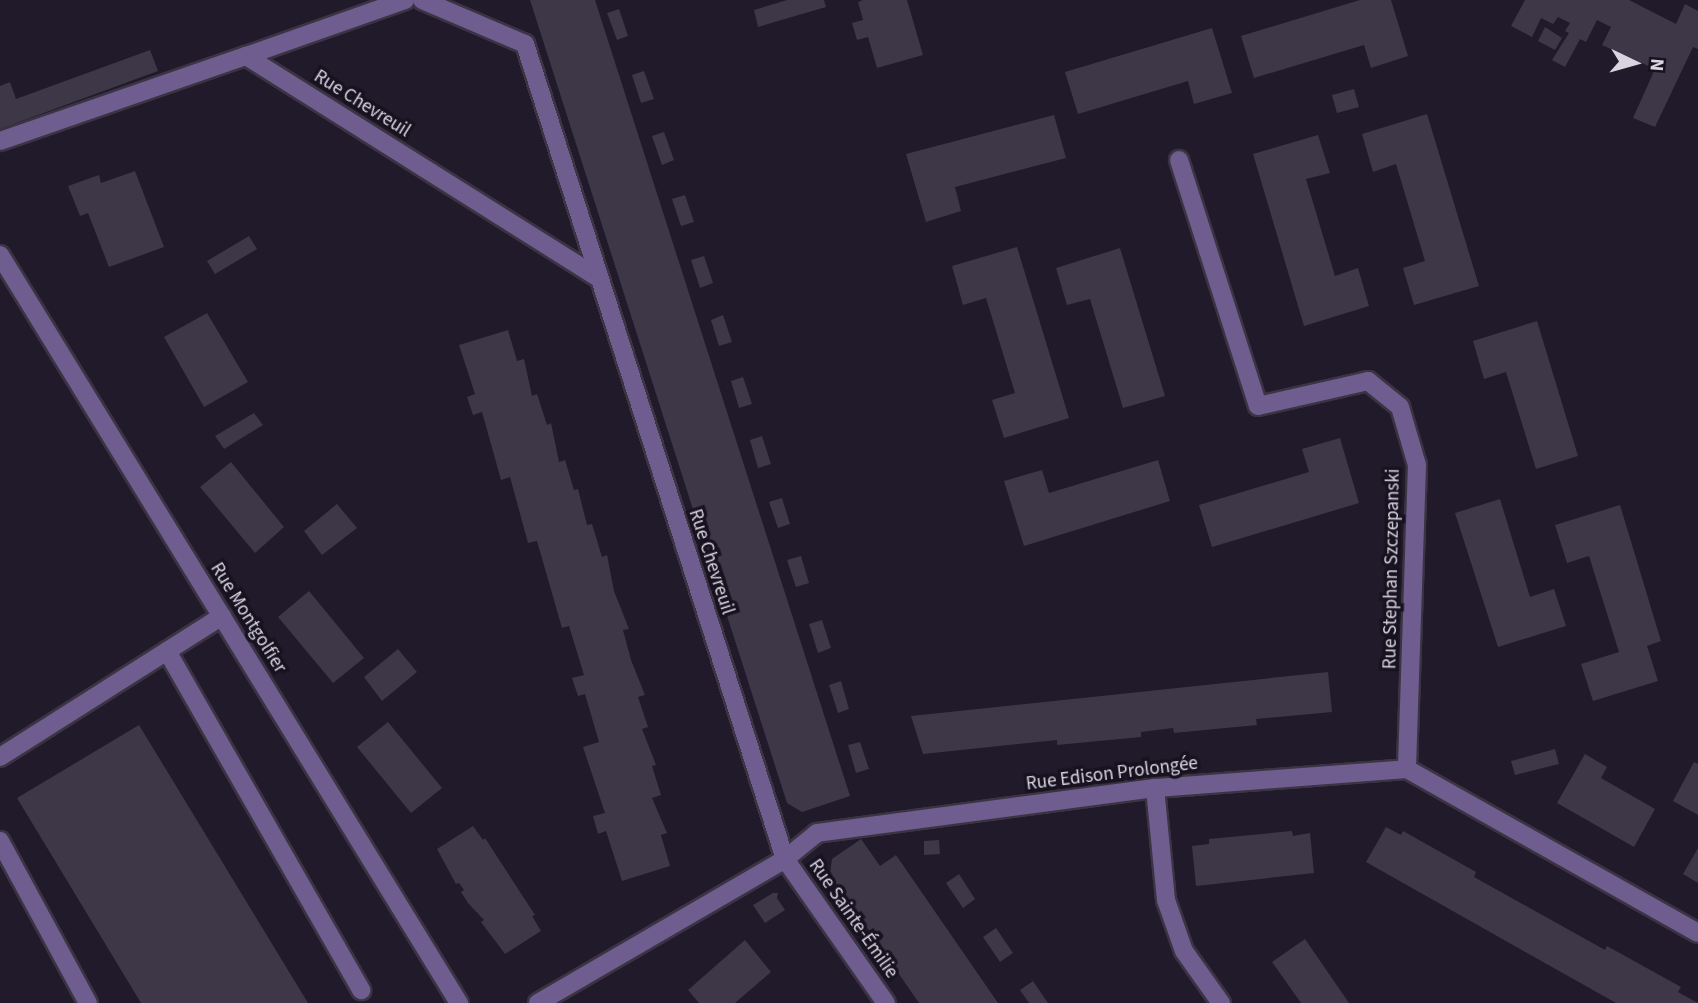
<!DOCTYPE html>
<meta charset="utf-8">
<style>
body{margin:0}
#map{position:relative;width:1698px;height:1003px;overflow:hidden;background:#201a2a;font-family:"Source Sans 3",sans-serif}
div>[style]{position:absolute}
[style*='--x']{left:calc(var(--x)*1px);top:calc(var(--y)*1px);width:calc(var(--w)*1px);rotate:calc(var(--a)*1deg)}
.building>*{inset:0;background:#3d3748}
.roads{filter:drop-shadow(2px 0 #3a3443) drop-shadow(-2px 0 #3a3443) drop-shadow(0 2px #3a3443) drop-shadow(0 -2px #3a3443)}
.minor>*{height:18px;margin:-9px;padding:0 9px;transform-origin:9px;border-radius:9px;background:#705d90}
span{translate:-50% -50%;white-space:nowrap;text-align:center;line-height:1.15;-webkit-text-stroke:7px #171120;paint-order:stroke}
.street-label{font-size:19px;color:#d9d5e0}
.north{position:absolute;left:1600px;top:28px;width:70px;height:70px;-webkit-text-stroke:5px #171120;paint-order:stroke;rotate:95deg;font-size:19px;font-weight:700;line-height:28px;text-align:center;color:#d9d5e0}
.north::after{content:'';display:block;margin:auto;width:24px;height:32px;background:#d9d5e0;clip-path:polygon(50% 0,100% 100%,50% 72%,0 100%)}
</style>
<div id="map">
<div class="building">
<div style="clip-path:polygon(530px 0,595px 0,850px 796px,802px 812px,787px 803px)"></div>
<div style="clip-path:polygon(787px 0,824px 0,826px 7px,758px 27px,754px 10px)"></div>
<div style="clip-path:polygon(863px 0,907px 0,923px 55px,877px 68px,868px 37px,857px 40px,852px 23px,863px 20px,858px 2px)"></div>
<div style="clip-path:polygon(1360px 0,1391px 0,1408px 56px,1371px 68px,1364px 45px,1254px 78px,1241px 36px)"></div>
<div style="clip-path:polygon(1525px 0,1629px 0,1676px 24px,1685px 4px,1698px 11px,1698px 49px,1693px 47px,1655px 127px,1633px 118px,1655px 69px,1602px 45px,1611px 27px,1597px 20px,1586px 42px,1580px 39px,1565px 67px,1552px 60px,1569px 33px,1565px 31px,1570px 23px,1558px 17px,1553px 24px,1541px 18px,1532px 37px,1511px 26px)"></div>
<div style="clip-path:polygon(619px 9px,628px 36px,617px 40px,607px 13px)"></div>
<div style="clip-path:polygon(1545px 27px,1562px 38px,1555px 50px,1538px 41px)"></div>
<div style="clip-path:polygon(1212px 28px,1232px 93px,1194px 104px,1188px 81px,1078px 114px,1065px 72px)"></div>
<div style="clip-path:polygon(150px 50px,158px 71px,0 129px,0 86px,10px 82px,16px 99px)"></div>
<div style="clip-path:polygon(644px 71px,654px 99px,641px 103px,632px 75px)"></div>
<div style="clip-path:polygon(1354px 89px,1359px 107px,1337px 113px,1332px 95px)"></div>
<div style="clip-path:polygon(1427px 114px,1479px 286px,1414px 305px,1403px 268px,1425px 261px,1396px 164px,1373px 172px,1362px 134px)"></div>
<div style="clip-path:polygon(1054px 115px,1066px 158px,955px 187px,961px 211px,926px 222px,906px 154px)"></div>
<div style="clip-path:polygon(664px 132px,674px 160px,662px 165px,652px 136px)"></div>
<div style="clip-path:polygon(1318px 135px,1330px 173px,1306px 179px,1335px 276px,1358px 268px,1369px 306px,1304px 326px,1253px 154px)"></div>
<div style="clip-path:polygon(135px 171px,164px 247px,109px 267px,88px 213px,80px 216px,68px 186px,99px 175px,101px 183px)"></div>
<div style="clip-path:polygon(685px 195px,694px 222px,681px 226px,672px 199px)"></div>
<div style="clip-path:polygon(249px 236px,257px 249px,215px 274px,207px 261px)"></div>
<div style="clip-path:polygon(1017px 247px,1069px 418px,1004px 438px,992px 400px,1015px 393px,986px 298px,963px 305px,952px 266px)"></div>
<div style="clip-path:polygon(1120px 248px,1165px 396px,1123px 408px,1090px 299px,1067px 305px,1056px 268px)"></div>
<div style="clip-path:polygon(704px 256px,713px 283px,700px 288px,691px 260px)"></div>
<div style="clip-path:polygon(207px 313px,248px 382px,204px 407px,164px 337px)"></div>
<div style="clip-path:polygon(723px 315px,732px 342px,719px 346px,711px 320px)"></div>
<div style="clip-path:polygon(1537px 321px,1578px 456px,1536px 469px,1506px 372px,1484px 379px,1473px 341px)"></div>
<div style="clip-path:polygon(508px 330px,517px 361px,524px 359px,532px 396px,537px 394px,547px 425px,551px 423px,559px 462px,565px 460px,574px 490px,578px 489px,587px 525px,592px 524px,602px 557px,607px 555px,614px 591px,629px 629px,623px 630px,631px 660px,645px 695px,638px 697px,648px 727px,642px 729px,656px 765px,652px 766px,661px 795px,652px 798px,667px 833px,661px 835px,670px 866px,622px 881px,606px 831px,598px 834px,593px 816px,605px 813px,583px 747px,599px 742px,585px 694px,578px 696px,572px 678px,584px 675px,569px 626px,562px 628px,537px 541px,528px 543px,510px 477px,501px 480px,482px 412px,473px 415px,467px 397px,475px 394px,459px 345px)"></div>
<div style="clip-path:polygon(743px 377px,752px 404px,739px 408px,731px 381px)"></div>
<div style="clip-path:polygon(254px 413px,263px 425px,224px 449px,215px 436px)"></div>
<div style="clip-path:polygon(762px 436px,771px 464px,758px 468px,750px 440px)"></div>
<div style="clip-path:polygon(1340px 438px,1359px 503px,1212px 547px,1199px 505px,1309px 472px,1302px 449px)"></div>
<div style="clip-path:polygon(1158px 460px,1170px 501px,1024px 546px,1004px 481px,1042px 470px,1049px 493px)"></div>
<div style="clip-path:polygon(231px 462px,284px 527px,255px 553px,200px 487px)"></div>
<div style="clip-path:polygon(782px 498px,790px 524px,778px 528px,769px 502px)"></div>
<div style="clip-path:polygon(1500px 499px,1530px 597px,1554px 589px,1566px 626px,1498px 647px,1455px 513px)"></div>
<div style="clip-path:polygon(337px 504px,357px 528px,322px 555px,304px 531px)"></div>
<div style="clip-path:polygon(1620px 505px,1661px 641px,1647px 646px,1658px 681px,1593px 701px,1581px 664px,1619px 652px,1589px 556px,1567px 563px,1555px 525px)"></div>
<div style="clip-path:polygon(801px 556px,809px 583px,796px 587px,787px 560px)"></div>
<div style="clip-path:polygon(309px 591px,364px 658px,333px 683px,278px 617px)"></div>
<div style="clip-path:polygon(822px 620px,831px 648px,818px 653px,809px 624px)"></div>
<div style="clip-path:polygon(398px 649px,417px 672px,382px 701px,364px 677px)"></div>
<div style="clip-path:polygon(1328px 672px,1332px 712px,1256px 719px,1257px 725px,1174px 733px,1173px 728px,1141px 732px,1141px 737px,1057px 745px,1057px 740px,923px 754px,911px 716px)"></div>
<div style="clip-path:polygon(841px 681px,849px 709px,838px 713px,829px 685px)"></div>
<div style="clip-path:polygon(388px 722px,442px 788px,411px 813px,357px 747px)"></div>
<div style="clip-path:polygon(139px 725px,308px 1003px,141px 1003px,17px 798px)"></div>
<div style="clip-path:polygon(860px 742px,869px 769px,856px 773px,848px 745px)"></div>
<div style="clip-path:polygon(1555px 749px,1559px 764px,1515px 775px,1511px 761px)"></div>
<div style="clip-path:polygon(1585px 754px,1607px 767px,1601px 778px,1655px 809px,1634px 847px,1557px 803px)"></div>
<div style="clip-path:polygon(1694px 762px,1698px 764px,1698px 815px,1673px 801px)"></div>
<div style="clip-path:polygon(473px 826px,483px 840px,485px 838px,535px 915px,532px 916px,541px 931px,505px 954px,481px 922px,484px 920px,468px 903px,461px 892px,464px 890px,459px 883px,456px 884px,437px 849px)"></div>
<div style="clip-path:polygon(1386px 827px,1401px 835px,1403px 831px,1476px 872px,1474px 877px,1605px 950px,1607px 946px,1681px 987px,1678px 992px,1698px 1003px,1616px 1003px,1520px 949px,1366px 862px)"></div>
<div style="clip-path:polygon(1292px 831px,1293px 836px,1310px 833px,1314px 873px,1196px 886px,1192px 846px,1209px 844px,1209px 839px)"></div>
<div style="clip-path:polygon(861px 839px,880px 866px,896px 855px,998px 1003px,919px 1003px,830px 874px,832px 859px)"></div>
<div style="clip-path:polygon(939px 840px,940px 854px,924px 855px,924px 841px)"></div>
<div style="clip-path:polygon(1698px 848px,1698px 883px,1683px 874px)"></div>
<div style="clip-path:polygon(959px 874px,975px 899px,963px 908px,946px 883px)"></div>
<div style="clip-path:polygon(773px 893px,778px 893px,777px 898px,785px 910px,765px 923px,753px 905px)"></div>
<div style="clip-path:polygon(996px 928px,1013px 953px,1000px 962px,983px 937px)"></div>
<div style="clip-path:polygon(1305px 939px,1349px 1003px,1301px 1003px,1272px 962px)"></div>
<div style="clip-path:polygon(745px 940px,771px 972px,735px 1003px,699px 1003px,688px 990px)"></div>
<div style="clip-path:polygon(1033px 981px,1048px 1003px,1029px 1003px,1020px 990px)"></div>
</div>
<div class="roads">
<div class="minor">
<div style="--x:405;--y:0;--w:169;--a:160.6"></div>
<div style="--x:246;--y:56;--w:416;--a:32.2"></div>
<div style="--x:422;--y:0;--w:112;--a:23.1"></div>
<div style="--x:525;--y:44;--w:855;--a:72.31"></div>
<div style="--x:785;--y:859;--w:176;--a:55"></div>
<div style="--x:0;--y:141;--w:260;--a:-19.1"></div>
<div style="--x:1179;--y:160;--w:258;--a:72.2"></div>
<div style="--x:1258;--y:406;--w:113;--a:-12.8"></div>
<div style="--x:1368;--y:381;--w:41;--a:39.1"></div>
<div style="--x:1400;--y:407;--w:60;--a:73.7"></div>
<div style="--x:1417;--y:465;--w:304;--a:91.9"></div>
<div style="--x:0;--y:255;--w:878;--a:58.47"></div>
<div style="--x:167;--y:651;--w:391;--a:60.2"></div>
<div style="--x:0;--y:757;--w:263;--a:-32.4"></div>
<div style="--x:1155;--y:788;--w:113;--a:84.4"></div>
<div style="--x:1166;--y:900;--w:54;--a:70.6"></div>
<div style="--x:1184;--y:951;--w:64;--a:54.6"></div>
<div style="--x:0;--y:841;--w:184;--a:61.5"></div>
<div style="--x:538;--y:1003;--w:286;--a:-30.2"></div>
<div style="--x:785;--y:859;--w:41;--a:-39.1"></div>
<div style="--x:817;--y:833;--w:341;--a:-7.6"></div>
<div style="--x:1155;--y:788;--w:253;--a:-4.3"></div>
<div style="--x:1407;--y:769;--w:334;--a:29.4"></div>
</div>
</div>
<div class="street-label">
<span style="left:362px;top:104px;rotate:32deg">Rue Chevreuil</span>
<span style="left:711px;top:562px;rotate:72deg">Rue Chevreuil</span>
<span style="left:1392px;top:569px;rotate:-89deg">Rue Stephan Szczepanski</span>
<span style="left:248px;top:618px;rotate:58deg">Rue Montgolfier</span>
<span style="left:1112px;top:774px;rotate:-7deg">Rue Edison Prolongée</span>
<span style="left:853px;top:919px;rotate:55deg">Rue Sainte-Émilie</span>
</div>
<div class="north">N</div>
</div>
